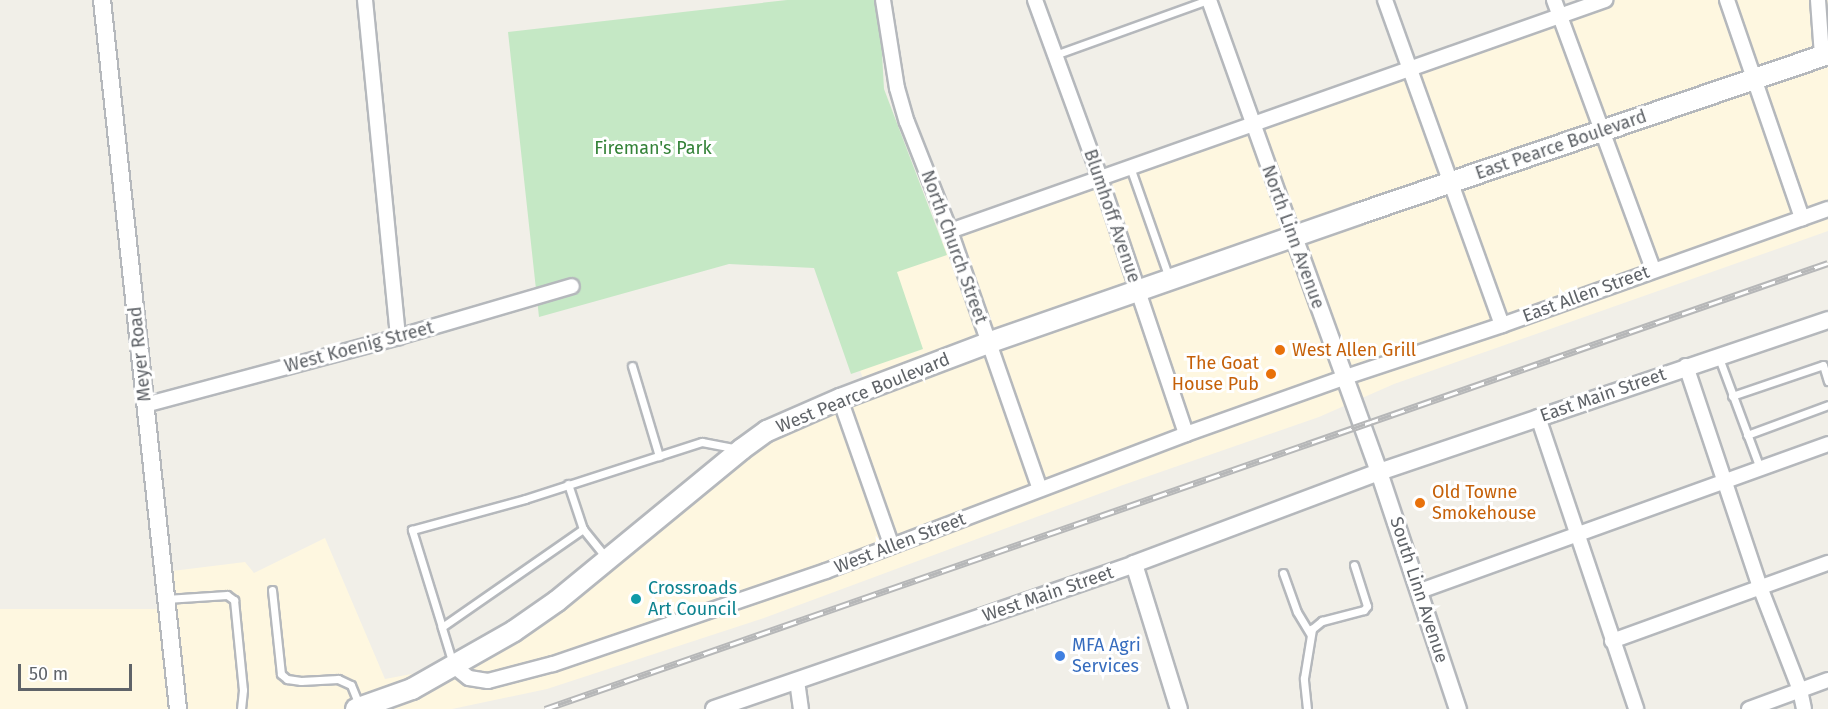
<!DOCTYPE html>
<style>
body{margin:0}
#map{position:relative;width:1828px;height:709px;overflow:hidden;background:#f1efe8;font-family:"Fira Sans",sans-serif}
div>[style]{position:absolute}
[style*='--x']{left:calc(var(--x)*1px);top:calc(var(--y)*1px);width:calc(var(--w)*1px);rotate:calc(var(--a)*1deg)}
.commercial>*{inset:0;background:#fef7e0}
.green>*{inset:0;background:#c5e8c5}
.roads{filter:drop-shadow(2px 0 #b5b8bc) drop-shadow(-2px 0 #b5b8bc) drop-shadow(0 2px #b5b8bc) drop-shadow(0 -2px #b5b8bc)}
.service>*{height:7px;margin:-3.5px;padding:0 3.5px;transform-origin:3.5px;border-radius:3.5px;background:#fff}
.minor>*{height:14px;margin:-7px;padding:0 7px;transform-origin:7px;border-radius:7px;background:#fff}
.tertiary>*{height:16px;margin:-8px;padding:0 8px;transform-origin:8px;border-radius:8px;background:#fff}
.secondary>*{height:20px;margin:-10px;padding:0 10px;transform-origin:10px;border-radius:10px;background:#fff}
.rail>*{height:7px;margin-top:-3.5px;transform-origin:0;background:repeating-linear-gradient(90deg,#fff 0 14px,#b6b7b8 0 28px);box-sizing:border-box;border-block:2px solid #b6b7b8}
.dots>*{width:16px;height:16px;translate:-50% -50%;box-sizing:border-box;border:3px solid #fff;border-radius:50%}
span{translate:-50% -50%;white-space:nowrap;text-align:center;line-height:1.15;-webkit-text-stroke:6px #fff;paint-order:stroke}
.street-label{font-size:18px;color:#5f6368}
.park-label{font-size:18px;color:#348238}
.food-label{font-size:18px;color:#c56008}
.left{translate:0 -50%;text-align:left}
.right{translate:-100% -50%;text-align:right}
.culture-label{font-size:18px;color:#0d838f}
.shop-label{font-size:18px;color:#366cbe}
.scale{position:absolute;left:18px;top:664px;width:114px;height:27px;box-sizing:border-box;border:3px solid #5f6368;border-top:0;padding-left:8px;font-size:18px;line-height:21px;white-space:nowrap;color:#5f6368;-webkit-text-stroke:4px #fff;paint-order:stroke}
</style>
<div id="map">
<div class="commercial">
<div style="clip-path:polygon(1599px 0,1828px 0,1828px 231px,1394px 384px,1319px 417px,1123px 485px,761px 619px,547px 689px,452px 709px,0 709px,0 609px,157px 609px,156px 573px,245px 562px,254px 573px,325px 538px,385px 679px,454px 666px,557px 601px,715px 468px,867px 389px,829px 288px,952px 238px,1252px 124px)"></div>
</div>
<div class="green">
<div style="clip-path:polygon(787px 0,879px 0,884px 89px,947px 255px,897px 272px,923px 349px,851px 374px,814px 268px,729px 264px,539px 317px,508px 32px)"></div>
</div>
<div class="roads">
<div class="service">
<div style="--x:1055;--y:55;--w:163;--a:-19.8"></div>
<div style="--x:1130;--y:167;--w:118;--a:70.6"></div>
<div style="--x:1719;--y:358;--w:117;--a:69.6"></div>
<div style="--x:632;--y:366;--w:94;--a:73.3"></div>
<div style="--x:1732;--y:396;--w:96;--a:-18.8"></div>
<div style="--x:1823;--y:365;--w:17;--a:73"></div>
<div style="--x:1747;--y:435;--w:86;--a:-20.3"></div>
<div style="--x:568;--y:484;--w:47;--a:71.6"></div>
<div style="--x:1283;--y:573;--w:41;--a:70.3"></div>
<div style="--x:1297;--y:612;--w:26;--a:59"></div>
<div style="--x:272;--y:590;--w:84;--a:83.9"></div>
<div style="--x:281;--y:674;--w:8;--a:40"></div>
<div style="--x:287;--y:679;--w:14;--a:8"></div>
<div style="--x:301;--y:681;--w:37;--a:-3"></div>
<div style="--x:338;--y:679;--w:14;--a:25"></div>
<div style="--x:351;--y:685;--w:22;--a:68"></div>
<div style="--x:166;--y:599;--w:61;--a:-3.8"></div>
<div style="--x:227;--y:595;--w:9;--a:36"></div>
<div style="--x:234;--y:600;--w:90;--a:84.3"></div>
<div style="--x:243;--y:690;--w:19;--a:96"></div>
<div style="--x:442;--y:627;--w:102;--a:-107.2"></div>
<div style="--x:412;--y:530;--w:117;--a:-15.3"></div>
<div style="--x:525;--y:499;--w:186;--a:-17.9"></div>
<div style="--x:702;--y:442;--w:37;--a:11"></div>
<div style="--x:453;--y:664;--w:39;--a:-107"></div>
<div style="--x:442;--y:627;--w:172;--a:-34.8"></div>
<div style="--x:583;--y:529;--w:36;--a:51"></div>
<div style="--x:1307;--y:709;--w:31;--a:-96"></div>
<div style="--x:1304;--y:678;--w:50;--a:-80.7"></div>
<div style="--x:1312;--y:629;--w:13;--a:-39"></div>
<div style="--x:1322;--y:621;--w:43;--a:-14.7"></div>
<div style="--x:1364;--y:610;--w:5;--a:-53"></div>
<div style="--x:1367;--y:606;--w:43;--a:-107.6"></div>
</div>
<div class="minor">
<div style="--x:365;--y:0;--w:339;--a:84.4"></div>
<div style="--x:883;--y:0;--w:89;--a:81"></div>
<div style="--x:897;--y:88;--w:35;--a:74"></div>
<div style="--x:907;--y:122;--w:117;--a:68.5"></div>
<div style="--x:950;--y:231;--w:273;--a:70.8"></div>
<div style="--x:1035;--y:0;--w:189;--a:69.9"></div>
<div style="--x:1100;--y:178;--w:270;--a:71.4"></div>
<div style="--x:1209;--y:0;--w:252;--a:70.3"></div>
<div style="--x:1385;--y:0;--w:345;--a:70.2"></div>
<div style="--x:1554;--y:0;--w:287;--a:69.8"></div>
<div style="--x:1727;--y:0;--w:231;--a:71"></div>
<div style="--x:1818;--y:0;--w:56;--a:85.9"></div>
<div style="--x:950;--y:231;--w:695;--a:-19.43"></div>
<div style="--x:1686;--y:366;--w:233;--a:71.5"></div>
<div style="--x:1760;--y:587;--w:110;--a:68.8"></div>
<div style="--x:1800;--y:690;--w:19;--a:78"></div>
<div style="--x:840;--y:399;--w:154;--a:70.6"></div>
<div style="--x:145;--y:405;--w:262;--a:-15"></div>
<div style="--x:398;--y:337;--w:181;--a:-16.3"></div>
<div style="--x:1538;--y:417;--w:308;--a:71.4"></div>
<div style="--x:1420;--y:591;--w:434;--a:-19.8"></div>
<div style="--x:1612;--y:641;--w:230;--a:-19.9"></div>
<div style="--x:454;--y:666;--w:19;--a:39"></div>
<div style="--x:469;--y:678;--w:19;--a:9"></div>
<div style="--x:488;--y:681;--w:67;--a:-14.7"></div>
<div style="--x:553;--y:664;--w:288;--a:-18.8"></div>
<div style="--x:826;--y:571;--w:385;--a:-20.8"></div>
<div style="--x:1186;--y:434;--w:167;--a:-19.6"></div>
<div style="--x:1343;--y:378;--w:168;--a:-18.4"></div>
<div style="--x:1502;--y:325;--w:346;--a:-19.6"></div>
<div style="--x:797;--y:681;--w:28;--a:82"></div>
<div style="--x:1749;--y:709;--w:84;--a:-20.2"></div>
</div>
<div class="tertiary">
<div style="--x:102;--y:0;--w:713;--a:83.88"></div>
<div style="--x:1294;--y:237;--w:250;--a:70.1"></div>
<div style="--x:1379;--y:472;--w:250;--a:71.6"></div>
<div style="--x:1134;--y:564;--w:152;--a:72.8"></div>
<div style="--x:714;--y:709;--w:444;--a:-19"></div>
<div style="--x:1134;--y:564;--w:262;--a:-20.6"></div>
<div style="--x:1379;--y:472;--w:474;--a:-18.7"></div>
</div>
<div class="secondary">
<div style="--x:356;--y:709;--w:59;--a:-19.7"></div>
<div style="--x:412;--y:689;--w:117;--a:-29.6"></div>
<div style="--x:514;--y:631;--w:52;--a:-34.9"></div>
<div style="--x:557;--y:601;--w:239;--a:-39.4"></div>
<div style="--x:742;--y:449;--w:31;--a:-36"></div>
<div style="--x:767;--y:431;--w:80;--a:-23.7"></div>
<div style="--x:840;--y:399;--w:158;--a:-20.7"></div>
<div style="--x:988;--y:343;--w:392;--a:-19.2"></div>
<div style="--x:1358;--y:214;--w:496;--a:-18.8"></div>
</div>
</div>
<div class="rail">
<div style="--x:545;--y:709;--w:1358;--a:-19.17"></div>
</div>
<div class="dots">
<div style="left:1280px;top:350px;background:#e8710a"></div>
<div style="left:1271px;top:374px;background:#e8710a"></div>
<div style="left:1420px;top:503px;background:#e8710a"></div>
<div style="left:636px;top:599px;background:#0f9aa8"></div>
<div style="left:1060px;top:656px;background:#3f7fe0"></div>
</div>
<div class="street-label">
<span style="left:1561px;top:145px;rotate:-19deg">East Pearce Boulevard</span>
<span style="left:1112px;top:216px;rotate:71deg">Blumhoff Avenue</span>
<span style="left:1293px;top:237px;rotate:70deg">North Linn Avenue</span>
<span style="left:954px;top:247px;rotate:70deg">North Church Street</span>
<span style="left:1586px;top:294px;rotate:-20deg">East Allen Street</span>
<span style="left:359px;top:347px;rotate:-15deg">West Koenig Street</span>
<span style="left:140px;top:354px;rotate:-96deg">Meyer Road</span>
<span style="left:863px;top:393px;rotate:-22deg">West Pearce Boulevard</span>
<span style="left:1603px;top:395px;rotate:-19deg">East Main Street</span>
<span style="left:900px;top:543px;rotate:-21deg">West Allen Street</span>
<span style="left:1419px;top:590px;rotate:72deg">South Linn Avenue</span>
<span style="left:1048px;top:594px;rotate:-19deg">West Main Street</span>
</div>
<div class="park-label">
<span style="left:653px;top:148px">Fireman's Park</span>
</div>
<div class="food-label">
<span class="left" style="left:1292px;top:350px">West Allen Grill</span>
<span class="right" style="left:1259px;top:374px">The Goat<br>House Pub</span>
<span class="left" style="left:1432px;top:503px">Old Towne<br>Smokehouse</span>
</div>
<div class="culture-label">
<span class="left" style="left:648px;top:599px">Crossroads<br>Art Council</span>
</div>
<div class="shop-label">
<span class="left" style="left:1072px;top:656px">MFA Agri<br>Services</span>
</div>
<div class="scale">50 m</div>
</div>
